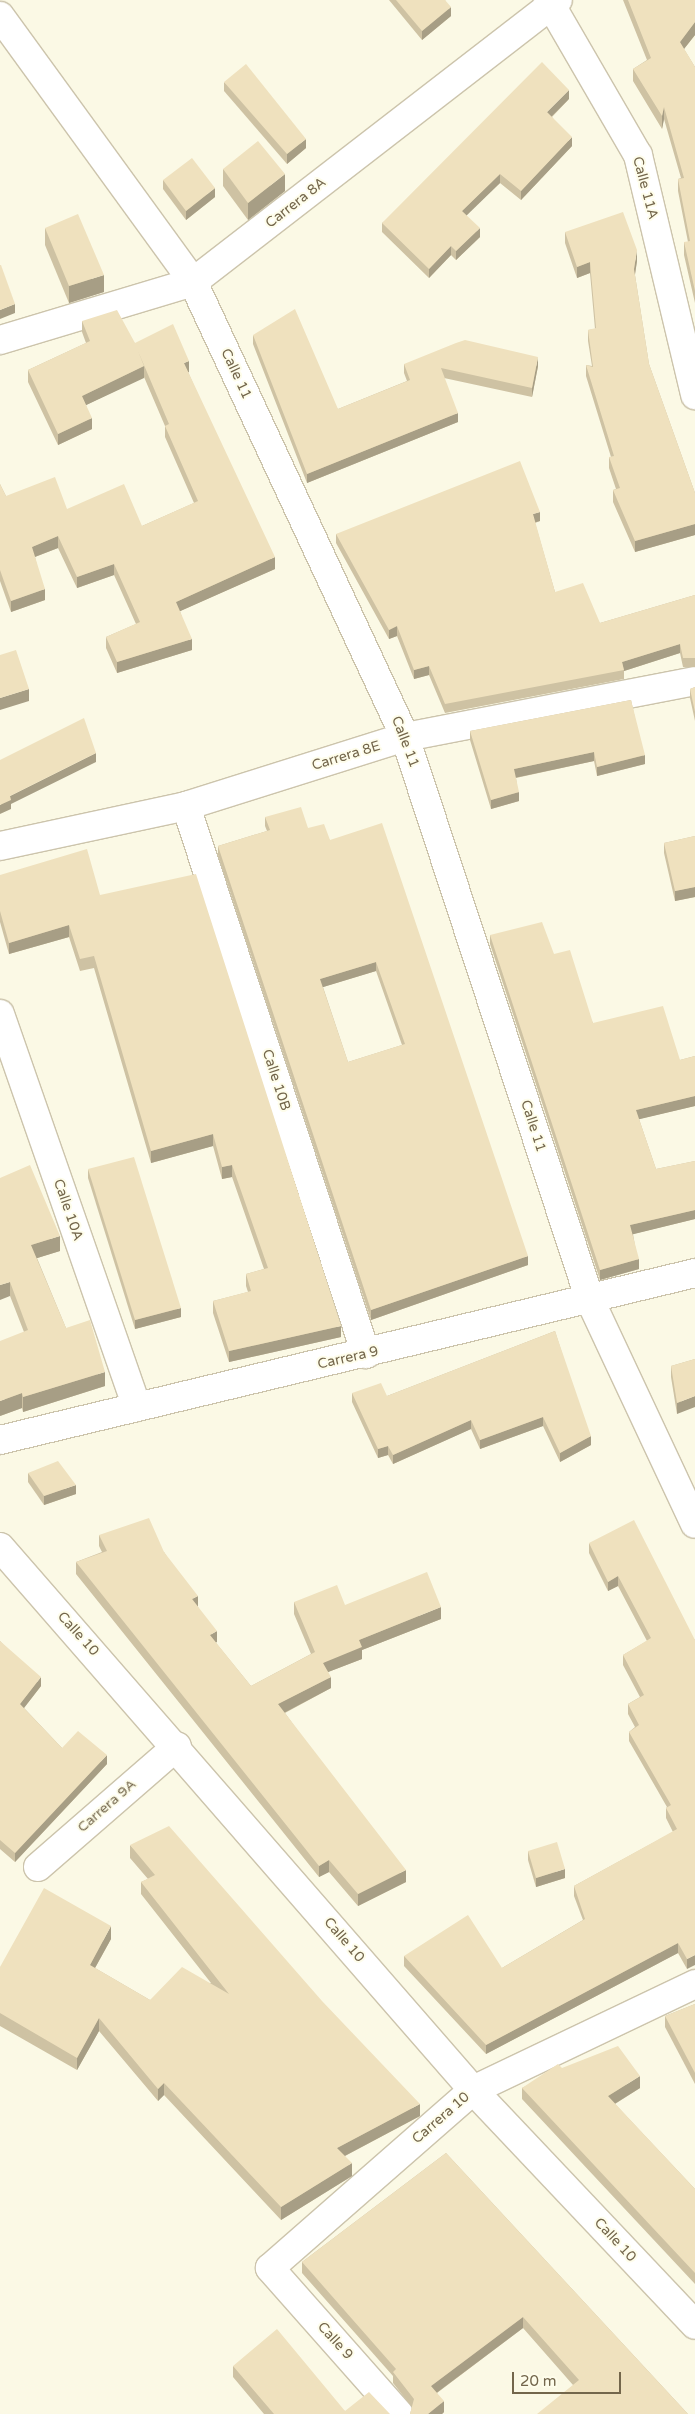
<!DOCTYPE html>
<style>
body{margin:0}
#map{position:relative;width:695px;height:2414px;overflow:hidden;background:#fbf9e5;font-family:"Varela Round",sans-serif}
div>[style]{position:absolute}
[style*='--x']{left:calc(var(--x)*1px);top:calc(var(--y)*1px);width:calc(var(--w)*1px);rotate:calc(var(--a)*1deg)}
.roads{filter:drop-shadow(1px 0 #ccc4ac) drop-shadow(-1px 0 #ccc4ac) drop-shadow(0 1px #ccc4ac) drop-shadow(0 -1px #ccc4ac)}
.minor>*{height:28px;margin:-14px;padding:0 14px;transform-origin:14px;border-radius:14px;background:#fff}
.wall>*{inset:0;background:#cec2a3}
.shaded-wall>*{inset:0;background:#a79e85}
.building>*{inset:0;background:#efe1be}
span{translate:-50% -50%;white-space:nowrap;text-align:center;line-height:1.15;-webkit-text-stroke:4px #fefdeb;paint-order:stroke}
.street-label{font-size:14px;color:#73664b}
.scale{position:absolute;left:512px;top:2372px;width:109px;height:22px;box-sizing:border-box;border:2px solid #73664b;border-top:0;padding-left:6px;font-size:15px;line-height:18px;white-space:nowrap;color:#73664b;-webkit-text-stroke:4px #fefdeb;paint-order:stroke}
</style>
<div id="map">
<div class="roads">
<div class="minor">
<div style="--x:548;--y:0;--w:179;--a:59.9"></div>
<div style="--x:638;--y:155;--w:247;--a:76.6"></div>
<div style="--x:0;--y:16;--w:329;--a:54"></div>
<div style="--x:193;--y:282;--w:502;--a:65.02"></div>
<div style="--x:405;--y:737;--w:593;--a:71.81"></div>
<div style="--x:590;--y:1300;--w:247;--a:64.9"></div>
<div style="--x:0;--y:340;--w:202;--a:-16.7"></div>
<div style="--x:193;--y:282;--w:461;--a:-37.7"></div>
<div style="--x:186;--y:806;--w:577;--a:71.82"></div>
<div style="--x:0;--y:846;--w:190;--a:-12.1"></div>
<div style="--x:186;--y:806;--w:230;--a:-17.5"></div>
<div style="--x:405;--y:737;--w:295;--a:-10.9"></div>
<div style="--x:0;--y:1014;--w:416;--a:70.8"></div>
<div style="--x:0;--y:1440;--w:715;--a:-13.51"></div>
<div style="--x:0;--y:1547;--w:720;--a:48.94"></div>
<div style="--x:473;--y:2090;--w:323;--a:46.6"></div>
<div style="--x:38;--y:1867;--w:184;--a:-41"></div>
<div style="--x:399;--y:2414;--w:195;--a:-131.5"></div>
<div style="--x:270;--y:2268;--w:270;--a:-41.2"></div>
<div style="--x:473;--y:2090;--w:246;--a:-25.5"></div>
</div>
</div>
<div class="wall">
<div style="clip-path:polygon(389px 0,445px 0,451px 16px,422px 40px)"></div>
<div style="clip-path:polygon(623px 0,695px 0,695px 35px,684px 49px,695px 67px,695px 303px,684px 255px,684px 242px,688px 242px,678px 191px,678px 179px,681px 178px,664px 119px,662px 129px,633px 81px,633px 69px,647px 60px)"></div>
<div style="clip-path:polygon(224px 82px,306px 148px,287px 164px,224px 91px)"></div>
<div style="clip-path:polygon(569px 99px,552px 117px,572px 146px,521px 200px,500px 183px,466px 215px,480px 237px,456px 260px,451px 255px,429px 278px,382px 232px,382px 223px)"></div>
<div style="clip-path:polygon(223px 169px,285px 191px,248px 220px,223px 186px)"></div>
<div style="clip-path:polygon(163px 180px,215px 197px,186px 220px,163px 189px)"></div>
<div style="clip-path:polygon(45px 228px,104px 292px,69px 303px,45px 245px)"></div>
<div style="clip-path:polygon(565px 232px,637px 261px,635px 275px,649px 364px,695px 493px,695px 535px,635px 552px,613px 502px,613px 490px,616px 489px,609px 468px,609px 457px,611px 457px,586px 376px,586px 365px,592px 366px,588px 341px,588px 330px,595px 329px,590px 273px,577px 278px,565px 243px)"></div>
<div style="clip-path:polygon(82px 321px,135px 343px,189px 372px,188px 372px,275px 569px,180px 611px,192px 650px,117px 673px,106px 648px,106px 637px,136px 624px,114px 575px,77px 588px,58px 548px,35px 557px,45px 600px,11px 612px,0 581px,0 484px,6px 496px,67px 509px,142px 526px,194px 503px,165px 437px,165px 426px,144px 377px,86px 405px,92px 429px,58px 445px,28px 382px,28px 370px,86px 343px,82px 332px)"></div>
<div style="clip-path:polygon(253px 335px,338px 409px,407px 381px,404px 373px,404px 364px,538px 366px,532px 397px,444px 378px,458px 422px,307px 483px,253px 344px)"></div>
<div style="clip-path:polygon(540px 521px,535px 523px,555px 592px,600px 623px,695px 595px,695px 667px,683px 667px,680px 653px,624px 671px,624px 679px,445px 713px,429px 675px,414px 679px,397px 636px,389px 639px,336px 543px,336px 534px)"></div>
<div style="clip-path:polygon(695px 687px,695px 721px,690px 698px,690px 689px)"></div>
<div style="clip-path:polygon(631px 700px,645px 764px,597px 776px,594px 761px,516px 778px,519px 801px,491px 809px,470px 740px,470px 731px)"></div>
<div style="clip-path:polygon(evenodd,265px 817px,308px 828px,330px 840px,528px 1265px,371px 1320px,218px 855px,218px 846px,267px 831px,265px 826px,265px 817px,376px 971px,402px 1045px,348px 1062px,323px 987px,376px 971px)"></div>
<div style="clip-path:polygon(695px 836px,695px 897px,675px 901px,664px 853px,664px 843px)"></div>
<div style="clip-path:polygon(0 875px,100px 895px,341px 1337px,229px 1362px,213px 1313px,213px 1301px,248px 1292px,246px 1286px,246px 1274px,264px 1269px,232px 1177px,222px 1179px,213px 1146px,151px 1163px,94px 968px,80px 971px,69px 937px,9px 954px,0 922px)"></div>
<div style="clip-path:polygon(490px 935px,554px 954px,593px 1023px,680px 1060px,695px 1056px,695px 1106px,639px 1119px,656px 1169px,695px 1161px,695px 1219px,633px 1234px,639px 1269px,600px 1280px,490px 944px)"></div>
<div style="clip-path:polygon(88px 1169px,181px 1317px,135px 1329px,88px 1178px)"></div>
<div style="clip-path:polygon(0 1178px,60px 1251px,37px 1258px,66px 1328px,105px 1386px,23px 1412px,22px 1408px,0 1416px,24px 1332px,10px 1296px)"></div>
<div style="clip-path:polygon(555px 1331px,591px 1445px,560px 1462px,543px 1426px,480px 1449px,471px 1429px,393px 1464px,388px 1455px,378px 1458px,352px 1402px,352px 1393px,387px 1396px)"></div>
<div style="clip-path:polygon(695px 1359px,677px 1414px,671px 1377px,671px 1366px)"></div>
<div style="clip-path:polygon(28px 1473px,76px 1494px,44px 1505px,28px 1482px)"></div>
<div style="clip-path:polygon(99px 1535px,164px 1552px,198px 1607px,216px 1643px,251px 1686px,311px 1654px,294px 1614px,294px 1602px,345px 1605px,441px 1619px,362px 1650px,362px 1659px,328px 1672px,331px 1688px,285px 1713px,406px 1882px,358px 1906px,329px 1872px,319px 1877px,76px 1574px,76px 1562px,102px 1552px,99px 1546px)"></div>
<div style="clip-path:polygon(589px 1543px,695px 1640px,687px 1969px,678px 1953px,486px 2054px,404px 1966px,404px 1956px,502px 1968px,583px 1920px,574px 1896px,574px 1886px,673px 1832px,666px 1818px,666px 1808px,667px 1807px,629px 1741px,629px 1732px,635px 1727px,628px 1714px,628px 1704px,640px 1697px,623px 1665px,623px 1655px,647px 1641px,618px 1586px,608px 1591px,589px 1553px)"></div>
<div style="clip-path:polygon(0 1641px,41px 1686px,24px 1708px,62px 1748px,107px 1764px,15px 1862px,0 1849px)"></div>
<div style="clip-path:polygon(130px 1845px,420px 2116px,345px 2156px,352px 2176px,281px 2220px,164px 2095px,158px 2101px,99px 2031px,77px 2070px,0 2026px,0 1967px,111px 1939px,95px 1968px,150px 2000px,211px 1983px,141px 1894px,141px 1882px,148px 1879px,130px 1858px)"></div>
<div style="clip-path:polygon(528px 1851px,565px 1878px,536px 1887px,528px 1860px)"></div>
<div style="clip-path:polygon(695px 2004px,695px 2084px,665px 2027px,665px 2016px)"></div>
<div style="clip-path:polygon(562px 2068px,640px 2088px,615px 2104px,695px 2189px,695px 2284px,522px 2099px,522px 2088px)"></div>
<div style="clip-path:polygon(446px 2153px,688px 2414px,573px 2385px,523px 2328px,437px 2393px,444px 2412px,442px 2414px,410px 2414px,412px 2407px,393px 2383px,393px 2376px,302px 2273px,302px 2262px)"></div>
<div style="clip-path:polygon(233px 2366px,345px 2411px,390px 2414px,264px 2414px,233px 2377px)"></div>
</div>
<div class="shaded-wall">
<div style="clip-path:polygon(451px 7px,451px 16px,422px 40px,422px 31px)"></div>
<div style="clip-path:polygon(695px 22px,695px 35px,680px 54px,680px 42px)"></div>
<div style="clip-path:polygon(569px 90px,569px 99px,547px 121px,547px 112px)"></div>
<div style="clip-path:polygon(664px 107px,664px 119px,662px 129px,662px 116px)"></div>
<div style="clip-path:polygon(572px 137px,572px 146px,521px 200px,521px 191px)"></div>
<div style="clip-path:polygon(306px 139px,306px 148px,287px 164px,287px 154px)"></div>
<div style="clip-path:polygon(285px 174px,285px 191px,248px 220px,248px 203px)"></div>
<div style="clip-path:polygon(500px 174px,500px 183px,462px 220px,462px 211px)"></div>
<div style="clip-path:polygon(215px 188px,215px 197px,186px 220px,186px 211px)"></div>
<div style="clip-path:polygon(480px 228px,480px 237px,456px 260px,456px 251px)"></div>
<div style="clip-path:polygon(451px 246px,451px 255px,429px 278px,429px 269px)"></div>
<div style="clip-path:polygon(637px 250px,637px 261px,634px 280px,634px 269px)"></div>
<div style="clip-path:polygon(590px 262px,590px 273px,577px 278px,577px 267px)"></div>
<div style="clip-path:polygon(104px 275px,104px 292px,69px 303px,69px 286px)"></div>
<div style="clip-path:polygon(15px 304px,15px 313px,0 319px,0 310px)"></div>
<div style="clip-path:polygon(538px 357px,538px 366px,532px 397px,532px 388px)"></div>
<div style="clip-path:polygon(189px 361px,189px 372px,184px 374px,184px 363px)"></div>
<div style="clip-path:polygon(144px 366px,144px 378px,82px 407px,82px 396px)"></div>
<div style="clip-path:polygon(458px 413px,458px 422px,307px 483px,307px 474px)"></div>
<div style="clip-path:polygon(92px 418px,92px 429px,58px 445px,58px 434px)"></div>
<div style="clip-path:polygon(540px 512px,540px 521px,533px 523px,533px 514px)"></div>
<div style="clip-path:polygon(695px 524px,695px 535px,635px 552px,635px 541px)"></div>
<div style="clip-path:polygon(58px 536px,58px 548px,32px 558px,32px 547px)"></div>
<div style="clip-path:polygon(275px 557px,275px 569px,176px 613px,176px 602px)"></div>
<div style="clip-path:polygon(114px 564px,114px 575px,77px 588px,77px 577px)"></div>
<div style="clip-path:polygon(45px 589px,45px 600px,11px 612px,11px 601px)"></div>
<div style="clip-path:polygon(397px 626px,397px 636px,389px 639px,389px 630px)"></div>
<div style="clip-path:polygon(192px 639px,192px 650px,117px 673px,117px 662px)"></div>
<div style="clip-path:polygon(680px 644px,680px 653px,624px 671px,622px 662px)"></div>
<div style="clip-path:polygon(429px 666px,429px 675px,414px 679px,414px 670px)"></div>
<div style="clip-path:polygon(29px 689px,29px 701px,0 710px,0 698px)"></div>
<div style="clip-path:polygon(594px 752px,594px 761px,514px 778px,514px 769px)"></div>
<div style="clip-path:polygon(96px 753px,96px 762px,11px 804px,11px 809px,0 814px,0 805px,10px 796px)"></div>
<div style="clip-path:polygon(645px 755px,645px 764px,597px 776px,597px 767px)"></div>
<div style="clip-path:polygon(519px 792px,519px 801px,491px 809px,491px 800px)"></div>
<div style="clip-path:polygon(695px 887px,695px 897px,675px 901px,675px 891px)"></div>
<div style="clip-path:polygon(69px 925px,69px 937px,9px 954px,9px 943px)"></div>
<div style="clip-path:polygon(376px 962px,376px 971px,320px 988px,320px 979px)"></div>
<div style="clip-path:polygon(695px 1096px,695px 1106px,636px 1120px,636px 1110px)"></div>
<div style="clip-path:polygon(213px 1134px,213px 1146px,151px 1163px,151px 1151px)"></div>
<div style="clip-path:polygon(232px 1165px,232px 1177px,222px 1179px,222px 1167px)"></div>
<div style="clip-path:polygon(695px 1210px,695px 1219px,630px 1235px,630px 1225px)"></div>
<div style="clip-path:polygon(60px 1236px,60px 1251px,31px 1260px,31px 1245px)"></div>
<div style="clip-path:polygon(528px 1256px,528px 1265px,371px 1320px,371px 1310px)"></div>
<div style="clip-path:polygon(639px 1259px,639px 1269px,600px 1280px,600px 1270px)"></div>
<div style="clip-path:polygon(10px 1282px,10px 1296px,0 1300px,0 1285px)"></div>
<div style="clip-path:polygon(181px 1308px,181px 1317px,135px 1329px,135px 1320px)"></div>
<div style="clip-path:polygon(341px 1326px,341px 1337px,229px 1362px,229px 1351px)"></div>
<div style="clip-path:polygon(105px 1372px,105px 1386px,23px 1412px,23px 1397px)"></div>
<div style="clip-path:polygon(22px 1393px,22px 1408px,0 1416px,0 1401px)"></div>
<div style="clip-path:polygon(695px 1396px,695px 1407px,677px 1414px,677px 1403px)"></div>
<div style="clip-path:polygon(543px 1417px,543px 1426px,480px 1449px,480px 1440px)"></div>
<div style="clip-path:polygon(471px 1420px,471px 1429px,393px 1464px,393px 1455px)"></div>
<div style="clip-path:polygon(591px 1436px,591px 1445px,560px 1462px,560px 1453px)"></div>
<div style="clip-path:polygon(388px 1446px,388px 1455px,378px 1458px,378px 1449px)"></div>
<div style="clip-path:polygon(76px 1485px,76px 1494px,44px 1505px,44px 1496px)"></div>
<div style="clip-path:polygon(618px 1576px,618px 1586px,608px 1591px,608px 1582px)"></div>
<div style="clip-path:polygon(198px 1596px,198px 1607px,192px 1599px)"></div>
<div style="clip-path:polygon(441px 1607px,441px 1619px,362px 1650px,362px 1659px,323px 1674px,323px 1663px,359px 1640px)"></div>
<div style="clip-path:polygon(217px 1631px,217px 1642px,210px 1646px,210px 1635px)"></div>
<div style="clip-path:polygon(41px 1677px,41px 1686px,20px 1713px,20px 1704px)"></div>
<div style="clip-path:polygon(331px 1677px,331px 1688px,278px 1716px,278px 1704px)"></div>
<div style="clip-path:polygon(107px 1755px,107px 1764px,15px 1862px,15px 1853px)"></div>
<div style="clip-path:polygon(329px 1860px,329px 1872px,319px 1877px,319px 1866px)"></div>
<div style="clip-path:polygon(565px 1869px,565px 1878px,536px 1887px,536px 1878px)"></div>
<div style="clip-path:polygon(406px 1870px,406px 1882px,358px 1906px,358px 1894px)"></div>
<div style="clip-path:polygon(111px 1926px,111px 1939px,90px 1977px,90px 1965px)"></div>
<div style="clip-path:polygon(678px 1943px,678px 1953px,486px 2054px,486px 2045px)"></div>
<div style="clip-path:polygon(695px 1955px,695px 1965px,687px 1969px,687px 1959px)"></div>
<div style="clip-path:polygon(99px 2018px,99px 2031px,77px 2070px,77px 2058px)"></div>
<div style="clip-path:polygon(640px 2076px,640px 2088px,608px 2108px,608px 2096px)"></div>
<div style="clip-path:polygon(164px 2083px,164px 2095px,158px 2101px,158px 2089px)"></div>
<div style="clip-path:polygon(420px 2104px,420px 2116px,337px 2160px,337px 2148px)"></div>
<div style="clip-path:polygon(352px 2163px,352px 2176px,281px 2220px,281px 2207px)"></div>
<div style="clip-path:polygon(523px 2317px,523px 2328px,431px 2397px,431px 2386px)"></div>
<div style="clip-path:polygon(444px 2401px,444px 2412px,442px 2414px,428px 2414px)"></div>
</div>
<div class="building">
<div style="clip-path:polygon(396px 0,445px 0,451px 7px,422px 31px)"></div>
<div style="clip-path:polygon(628px 0,695px 0,695px 22px,680px 42px,695px 67px,695px 291px,684px 242px,690px 241px,678px 179px,684px 178px,664px 107px,662px 116px,633px 69px,651px 58px)"></div>
<div style="clip-path:polygon(542px 62px,569px 90px,547px 112px,572px 137px,521px 191px,500px 174px,462px 211px,480px 228px,456px 251px,451px 246px,429px 269px,382px 223px)"></div>
<div style="clip-path:polygon(246px 64px,306px 139px,287px 154px,224px 82px)"></div>
<div style="clip-path:polygon(258px 141px,285px 174px,248px 203px,223px 169px)"></div>
<div style="clip-path:polygon(192px 158px,215px 188px,186px 211px,163px 180px)"></div>
<div style="clip-path:polygon(623px 212px,637px 250px,634px 269px,649px 364px,695px 493px,695px 524px,635px 541px,613px 490px,620px 488px,609px 457px,614px 456px,586px 365px,593px 367px,588px 330px,596px 328px,590px 262px,577px 267px,565px 232px)"></div>
<div style="clip-path:polygon(78px 214px,104px 275px,69px 286px,45px 228px)"></div>
<div style="clip-path:polygon(0 265px,1px 265px,15px 304px,0 310px)"></div>
<div style="clip-path:polygon(295px 309px,338px 409px,410px 380px,404px 364px,456px 343px,465px 340px,538px 357px,532px 388px,441px 368px,458px 413px,307px 474px,253px 335px)"></div>
<div style="clip-path:polygon(117px 310px,135px 343px,173px 324px,189px 361px,184px 363px,275px 557px,176px 602px,192px 639px,117px 662px,106px 637px,140px 622px,114px 564px,77px 577px,58px 536px,32px 547px,45px 589px,11px 601px,0 570px,0 484px,6px 496px,55px 477px,67px 509px,124px 484px,142px 526px,198px 501px,165px 426px,169px 424px,138px 351px,144px 366px,82px 396px,92px 418px,58px 434px,28px 370px,90px 341px,82px 321px)"></div>
<div style="clip-path:polygon(520px 461px,540px 512px,533px 514px,555px 592px,583px 583px,600px 623px,695px 595px,695px 658px,683px 658px,680px 644px,622px 662px,624px 670px,445px 704px,429px 666px,414px 670px,397px 626px,389px 630px,336px 534px)"></div>
<div style="clip-path:polygon(16px 650px,29px 689px,0 698px,0 655px)"></div>
<div style="clip-path:polygon(695px 687px,695px 712px,690px 689px)"></div>
<div style="clip-path:polygon(631px 700px,645px 755px,597px 767px,594px 752px,514px 769px,519px 792px,491px 800px,470px 731px)"></div>
<div style="clip-path:polygon(84px 718px,96px 753px,10px 796px,11px 800px,0 805px,0 760px)"></div>
<div style="clip-path:polygon(evenodd,301px 807px,308px 828px,324px 824px,330px 840px,382px 823px,528px 1256px,371px 1310px,218px 846px,270px 830px,265px 817px,301px 807px,376px 962px,405px 1044px,348px 1062px,320px 979px,376px 962px)"></div>
<div style="clip-path:polygon(695px 836px,695px 887px,675px 891px,664px 843px)"></div>
<div style="clip-path:polygon(87px 849px,100px 895px,196px 874px,341px 1326px,229px 1351px,213px 1301px,251px 1291px,246px 1274px,268px 1268px,232px 1165px,222px 1167px,213px 1134px,151px 1151px,94px 956px,80px 959px,69px 925px,9px 943px,0 911px,0 875px)"></div>
<div style="clip-path:polygon(542px 922px,554px 954px,570px 950px,593px 1023px,663px 1006px,680px 1060px,695px 1056px,695px 1096px,636px 1110px,656px 1169px,695px 1161px,695px 1210px,630px 1225px,639px 1259px,600px 1270px,490px 935px)"></div>
<div style="clip-path:polygon(134px 1157px,181px 1308px,135px 1320px,88px 1169px)"></div>
<div style="clip-path:polygon(30px 1165px,60px 1236px,31px 1245px,66px 1328px,90px 1320px,105px 1372px,23px 1397px,22px 1393px,0 1401px,0 1341px,28px 1330px,10px 1282px,0 1285px,0 1178px)"></div>
<div style="clip-path:polygon(555px 1331px,591px 1436px,560px 1453px,543px 1417px,480px 1440px,471px 1420px,393px 1455px,388px 1446px,378px 1449px,352px 1393px,381px 1383px,387px 1396px)"></div>
<div style="clip-path:polygon(695px 1359px,695px 1396px,677px 1403px,671px 1366px)"></div>
<div style="clip-path:polygon(58px 1461px,76px 1485px,44px 1496px,28px 1473px)"></div>
<div style="clip-path:polygon(149px 1518px,164px 1552px,198px 1596px,192px 1599px,217px 1631px,210px 1635px,251px 1686px,315px 1652px,294px 1602px,337px 1585px,345px 1605px,427px 1572px,441px 1607px,359px 1640px,362px 1647px,323px 1663px,331px 1677px,278px 1704px,406px 1870px,358px 1894px,329px 1860px,319px 1866px,76px 1562px,107px 1551px,99px 1535px)"></div>
<div style="clip-path:polygon(634px 1520px,695px 1640px,695px 1955px,687px 1959px,678px 1943px,486px 2045px,404px 1956px,468px 1915px,502px 1968px,585px 1919px,574px 1886px,677px 1829px,666px 1808px,671px 1805px,629px 1732px,639px 1725px,628px 1704px,644px 1695px,623px 1655px,651px 1638px,618px 1576px,608px 1582px,589px 1543px)"></div>
<div style="clip-path:polygon(0 1641px,41px 1677px,20px 1704px,62px 1748px,78px 1731px,107px 1755px,15px 1853px,0 1840px)"></div>
<div style="clip-path:polygon(169px 1826px,322px 2001px,420px 2104px,337px 2148px,352px 2163px,281px 2207px,164px 2083px,158px 2089px,99px 2018px,77px 2058px,0 2013px,0 1967px,44px 1888px,111px 1926px,90px 1965px,150px 2000px,182px 1967px,229px 1994px,141px 1882px,155px 1875px,130px 1845px)"></div>
<div style="clip-path:polygon(557px 1842px,565px 1869px,536px 1878px,528px 1851px)"></div>
<div style="clip-path:polygon(695px 2004px,695px 2073px,665px 2016px)"></div>
<div style="clip-path:polygon(618px 2046px,640px 2076px,608px 2096px,695px 2189px,695px 2273px,522px 2088px,558px 2064px,562px 2068px)"></div>
<div style="clip-path:polygon(446px 2153px,688px 2414px,537px 2414px,579px 2380px,523px 2317px,431px 2386px,444px 2401px,428px 2414px,410px 2414px,414px 2399px,393px 2372px,396px 2369px,302px 2262px)"></div>
<div style="clip-path:polygon(277px 2329px,345px 2411px,369px 2392px,390px 2414px,274px 2414px,233px 2366px)"></div>
</div>
<div class="street-label">
<span style="left:645px;top:188px;rotate:75deg">Calle 11A</span>
<span style="left:296px;top:203px;rotate:-38deg">Carrera 8A</span>
<span style="left:236px;top:374px;rotate:65deg">Calle 11</span>
<span style="left:405px;top:742px;rotate:69deg">Calle 11</span>
<span style="left:346px;top:756px;rotate:-17deg">Carrera 8E</span>
<span style="left:276px;top:1080px;rotate:72deg">Calle 10B</span>
<span style="left:533px;top:1126px;rotate:72deg">Calle 11</span>
<span style="left:68px;top:1210px;rotate:71deg">Calle 10A</span>
<span style="left:348px;top:1358px;rotate:-13deg">Carrera 9</span>
<span style="left:78px;top:1634px;rotate:48deg">Calle 10</span>
<span style="left:107px;top:1806px;rotate:-41deg">Carrera 9A</span>
<span style="left:344px;top:1940px;rotate:49deg">Calle 10</span>
<span style="left:441px;top:2118px;rotate:-41deg">Carrera 10</span>
<span style="left:615px;top:2240px;rotate:47deg">Calle 10</span>
<span style="left:335px;top:2341px;rotate:48deg">Calle 9</span>
</div>
<div class="scale">20 m</div>
</div>
